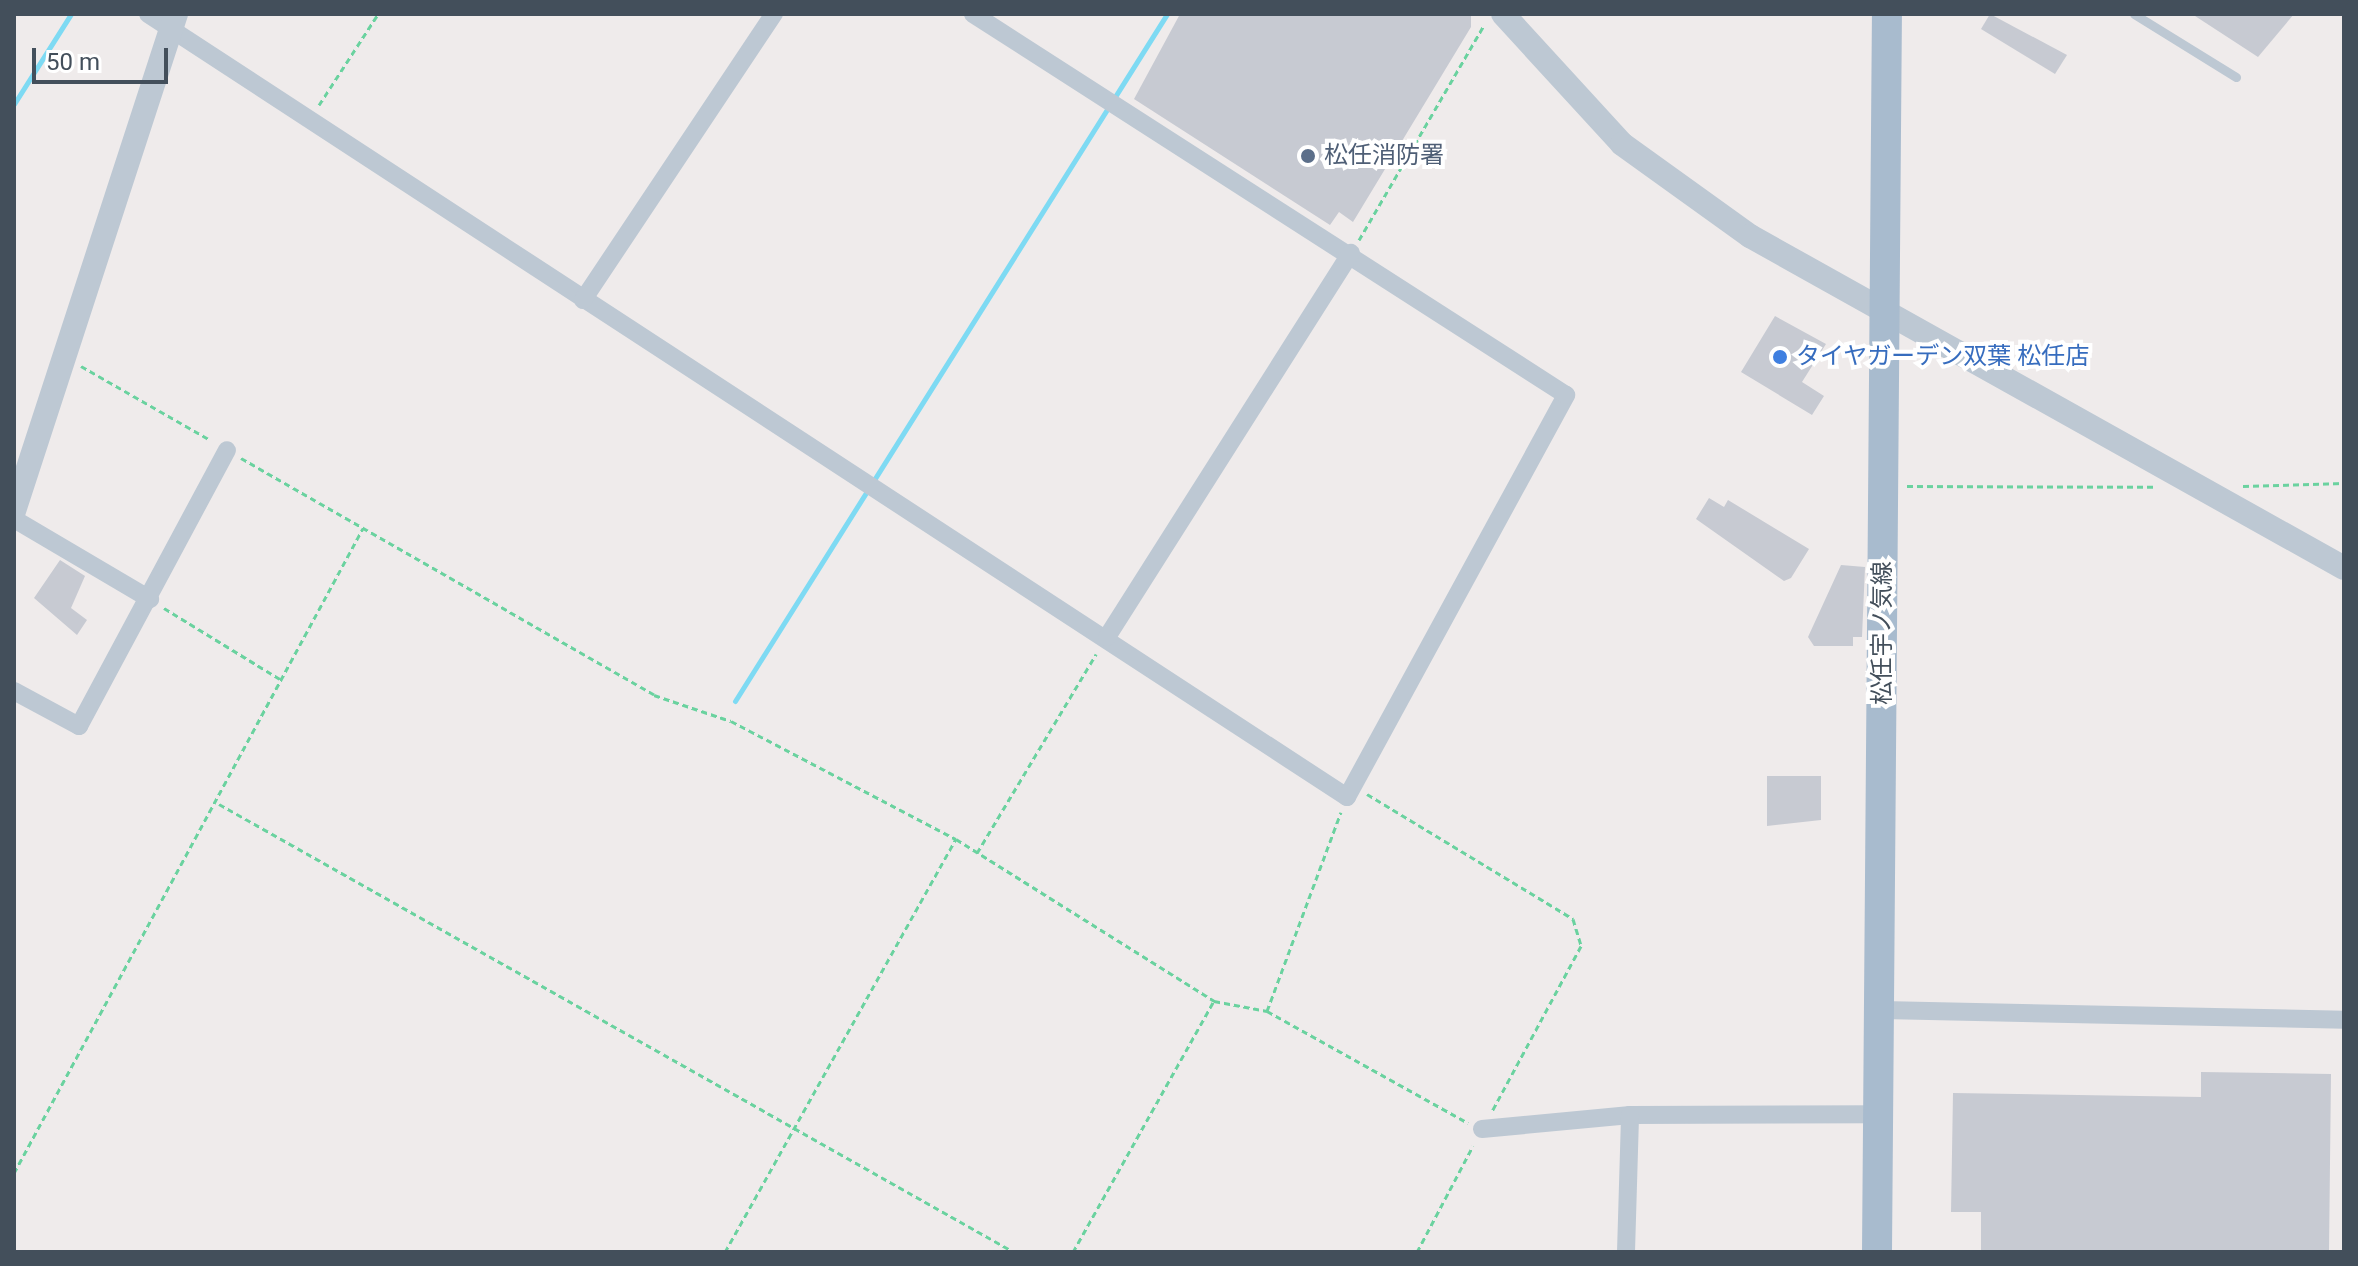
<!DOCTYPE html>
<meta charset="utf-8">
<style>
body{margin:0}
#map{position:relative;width:2358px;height:1266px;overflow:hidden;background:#efebeb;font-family:Roboto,"Noto Sans JP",sans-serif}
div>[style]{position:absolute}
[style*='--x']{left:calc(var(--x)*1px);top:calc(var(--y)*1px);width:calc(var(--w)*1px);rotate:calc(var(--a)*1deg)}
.stream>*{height:5px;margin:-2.5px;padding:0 2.5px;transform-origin:2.5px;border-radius:2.5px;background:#7edaf3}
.building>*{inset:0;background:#c7cad2}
.path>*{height:3px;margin-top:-1.5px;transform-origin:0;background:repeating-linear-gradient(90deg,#6ad29f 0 6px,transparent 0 10px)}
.service>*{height:9px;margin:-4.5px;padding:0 4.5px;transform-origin:4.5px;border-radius:4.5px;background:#bdc8d3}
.minor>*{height:18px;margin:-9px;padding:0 9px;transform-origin:9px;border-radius:9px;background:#bdc8d3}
.tertiary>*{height:24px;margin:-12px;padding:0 12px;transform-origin:12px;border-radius:12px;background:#bdc8d3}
.primary>*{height:30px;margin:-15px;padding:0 15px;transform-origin:15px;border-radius:15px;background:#a8bbce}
.dots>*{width:22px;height:22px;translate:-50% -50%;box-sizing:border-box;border:4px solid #fff;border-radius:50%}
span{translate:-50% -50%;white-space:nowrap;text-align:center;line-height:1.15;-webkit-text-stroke:8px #fff;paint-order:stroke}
.service-label{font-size:24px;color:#4e5e75}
.left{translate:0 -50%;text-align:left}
.shop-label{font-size:24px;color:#366cbe}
.street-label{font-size:24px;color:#434f5b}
.frame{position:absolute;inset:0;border:16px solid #434f5b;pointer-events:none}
.scale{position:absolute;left:32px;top:48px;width:136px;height:36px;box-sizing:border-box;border:4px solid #434f5b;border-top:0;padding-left:10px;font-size:24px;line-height:28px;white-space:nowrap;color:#434f5b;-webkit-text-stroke:6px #fff;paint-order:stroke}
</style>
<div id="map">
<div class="stream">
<div style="--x:14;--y:104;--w:107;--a:-57.7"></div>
<div style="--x:735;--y:701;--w:812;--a:-57.84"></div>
</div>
<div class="building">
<div style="clip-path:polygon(1180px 14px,1471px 14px,1471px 27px,1353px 222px,1339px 212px,1330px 225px,1134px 99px)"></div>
<div style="clip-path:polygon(1990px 14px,2067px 55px,2055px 74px,1981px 29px)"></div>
<div style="clip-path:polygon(2192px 14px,2294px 14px,2258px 57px)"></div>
<div style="clip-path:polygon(1775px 316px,1826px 344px,1802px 382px,1824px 396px,1812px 415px,1741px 372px)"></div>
<div style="clip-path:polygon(1709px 498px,1724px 507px,1728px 500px,1809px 549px,1791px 578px,1784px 581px,1696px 519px)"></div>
<div style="clip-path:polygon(60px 560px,85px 576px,71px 608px,87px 620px,77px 635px,34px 598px)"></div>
<div style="clip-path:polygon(1841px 565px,1865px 567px,1862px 637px,1853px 637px,1853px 646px,1814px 646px,1808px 637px)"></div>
<div style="clip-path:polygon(1767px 776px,1821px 776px,1821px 820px,1767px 826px)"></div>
<div style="clip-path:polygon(2201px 1072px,2331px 1074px,2329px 1252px,1981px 1252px,1981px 1212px,1951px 1212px,1953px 1093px,2201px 1097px)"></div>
</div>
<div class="path">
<div style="--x:319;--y:105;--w:108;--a:-57"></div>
<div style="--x:1359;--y:240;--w:249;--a:-59.8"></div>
<div style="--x:81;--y:366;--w:149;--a:29.8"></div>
<div style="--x:241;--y:458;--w:476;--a:29.8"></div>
<div style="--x:654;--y:695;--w:81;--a:18.7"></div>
<div style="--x:731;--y:721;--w:254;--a:27.7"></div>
<div style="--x:956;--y:839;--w:305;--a:32.1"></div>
<div style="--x:1214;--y:1001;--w:54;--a:10.7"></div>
<div style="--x:1267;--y:1011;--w:230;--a:29.1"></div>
<div style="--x:1907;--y:486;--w:249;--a:0.2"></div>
<div style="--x:2243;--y:486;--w:101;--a:-1.7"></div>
<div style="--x:164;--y:608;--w:136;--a:31.5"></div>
<div style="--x:1367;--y:794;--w:241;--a:31.2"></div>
<div style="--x:1573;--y:919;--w:28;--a:73"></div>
<div style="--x:1581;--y:946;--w:187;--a:118.3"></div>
<div style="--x:219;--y:804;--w:913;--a:29.4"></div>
<div style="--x:977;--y:853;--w:232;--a:-59.1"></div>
<div style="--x:1267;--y:1011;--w:212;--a:-69.6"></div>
<div style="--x:14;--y:1173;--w:733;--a:-61.58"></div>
<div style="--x:725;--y:1252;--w:473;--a:-60.8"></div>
<div style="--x:1073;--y:1252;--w:288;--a:-60.7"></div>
<div style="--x:1417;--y:1252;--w:120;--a:-62.2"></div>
</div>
<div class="service">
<div style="--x:2134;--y:14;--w:120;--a:31.7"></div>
</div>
<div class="minor">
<div style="--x:148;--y:14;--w:1432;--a:33.15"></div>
<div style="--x:1347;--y:797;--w:458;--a:-61.4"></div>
<div style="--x:1566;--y:395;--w:705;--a:-147.28"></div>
<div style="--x:583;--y:300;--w:344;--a:-56.3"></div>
<div style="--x:14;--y:519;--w:158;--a:30.5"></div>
<div style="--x:1107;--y:637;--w:455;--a:-57.6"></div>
<div style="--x:14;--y:691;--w:74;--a:28.3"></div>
<div style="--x:79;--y:726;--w:313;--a:-61.8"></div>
<div style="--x:1882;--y:1010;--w:462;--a:1.2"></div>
<div style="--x:1482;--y:1129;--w:149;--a:-5.4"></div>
<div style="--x:1630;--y:1115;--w:247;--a:-0.2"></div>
<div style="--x:1626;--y:1252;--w:137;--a:-88.3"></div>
</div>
<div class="tertiary">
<div style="--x:1503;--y:14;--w:176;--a:47.5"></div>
<div style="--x:1622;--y:144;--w:158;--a:35.7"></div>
<div style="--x:1750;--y:236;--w:680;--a:29.2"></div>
<div style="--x:14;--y:511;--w:523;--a:-71.95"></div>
</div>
<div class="primary">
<div style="--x:1877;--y:1252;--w:1238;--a:-89.54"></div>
</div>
<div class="dots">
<div style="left:1308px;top:156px;background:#5c6f8a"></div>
<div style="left:1780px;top:357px;background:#3f7fe0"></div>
</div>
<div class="service-label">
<span class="left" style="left:1324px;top:156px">松任消防署</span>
</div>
<div class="shop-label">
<span class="left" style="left:1796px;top:357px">タイヤガーデン双葉 松任店</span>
</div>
<div class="street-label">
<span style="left:1883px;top:633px;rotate:-90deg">松任宇ノ気線</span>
</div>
<div class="frame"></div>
<div class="scale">50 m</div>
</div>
